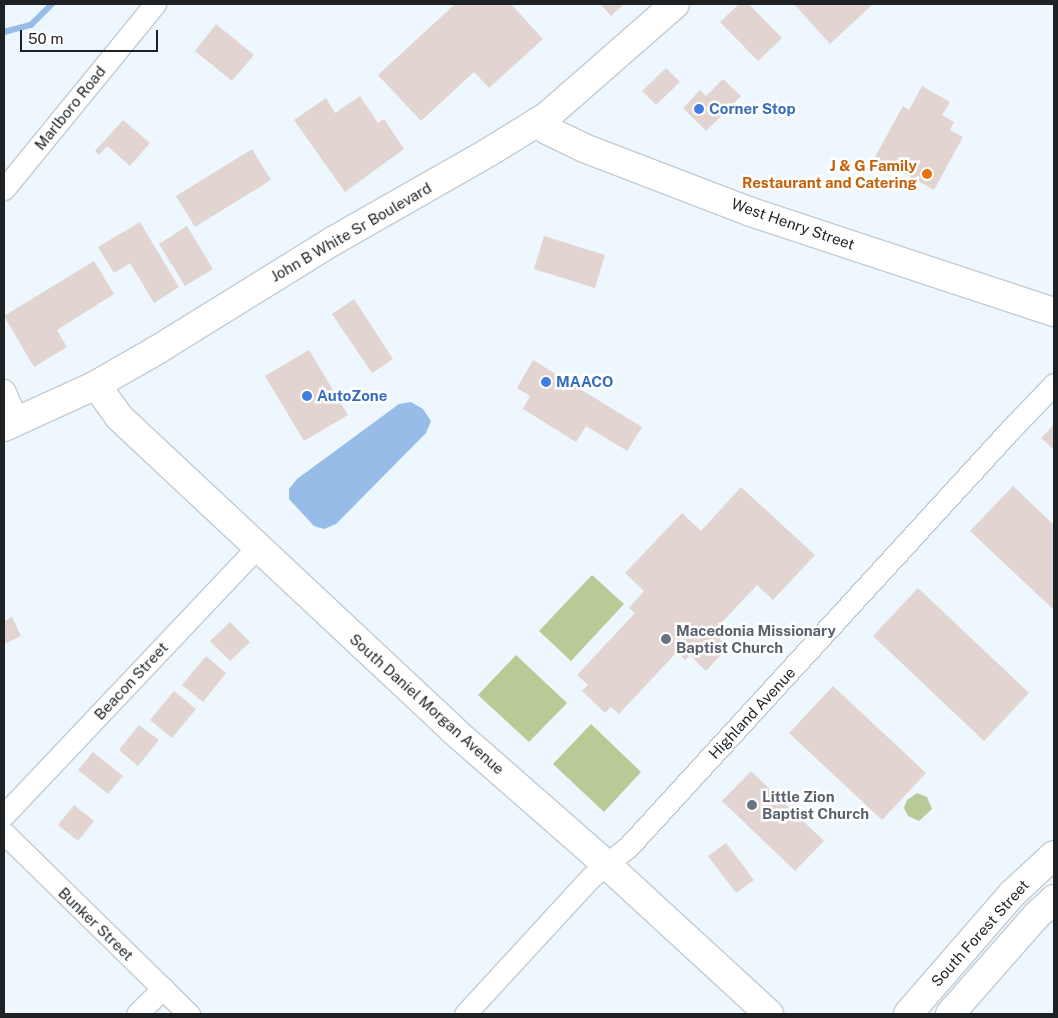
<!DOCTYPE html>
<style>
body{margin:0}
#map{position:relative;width:1058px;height:1018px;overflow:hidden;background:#eef7fd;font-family:"Public Sans",sans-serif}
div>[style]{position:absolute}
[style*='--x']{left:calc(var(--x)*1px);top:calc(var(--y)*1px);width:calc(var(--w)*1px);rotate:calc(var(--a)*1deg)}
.green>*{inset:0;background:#b8ca95}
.water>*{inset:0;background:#97bce8}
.stream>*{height:5.5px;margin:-2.75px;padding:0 2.75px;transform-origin:2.75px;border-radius:2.75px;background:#97bce8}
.building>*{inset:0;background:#e2d5d1}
.roads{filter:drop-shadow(1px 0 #c2ccd4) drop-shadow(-1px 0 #c2ccd4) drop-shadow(0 1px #c2ccd4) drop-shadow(0 -1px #c2ccd4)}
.street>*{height:21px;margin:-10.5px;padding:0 10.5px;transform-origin:10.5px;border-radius:10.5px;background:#fff}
.secondary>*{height:28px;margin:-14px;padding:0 14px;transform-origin:14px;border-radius:14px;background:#fff}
.dots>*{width:14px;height:14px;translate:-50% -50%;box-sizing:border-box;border:2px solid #fff;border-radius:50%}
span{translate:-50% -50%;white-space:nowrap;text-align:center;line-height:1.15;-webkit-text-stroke:5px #fff;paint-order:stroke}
.street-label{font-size:15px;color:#1e2225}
.shop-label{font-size:15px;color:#366cbe;font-weight:700}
.left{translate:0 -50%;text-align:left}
.food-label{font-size:15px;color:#c56008;font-weight:700}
.right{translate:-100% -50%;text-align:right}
.worship-label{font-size:15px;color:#5b616d;font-weight:700}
.frame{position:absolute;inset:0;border:5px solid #1e2225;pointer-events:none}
.scale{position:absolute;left:20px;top:30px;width:138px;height:22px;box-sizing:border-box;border:2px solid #1e2225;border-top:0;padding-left:6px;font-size:15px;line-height:18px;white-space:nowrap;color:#1e2225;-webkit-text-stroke:4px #fff;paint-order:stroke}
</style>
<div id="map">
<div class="green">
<div style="clip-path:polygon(592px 575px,624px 604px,571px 661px,539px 631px)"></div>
<div style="clip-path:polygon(516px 655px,567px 703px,529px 742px,478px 695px)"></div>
<div style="clip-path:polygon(591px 724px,641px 772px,604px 812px,553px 764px)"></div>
<div style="clip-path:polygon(917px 793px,927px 797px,932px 809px,919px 821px,908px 816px,904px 808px,907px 800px)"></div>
</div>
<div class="water">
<div style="clip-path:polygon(411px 402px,423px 409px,431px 421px,426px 433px,336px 524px,324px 529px,314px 526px,289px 499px,289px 489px,297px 479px,399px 404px)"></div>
</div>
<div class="stream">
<div style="--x:4;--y:32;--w:28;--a:-15"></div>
<div style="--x:31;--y:25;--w:30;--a:-45"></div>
</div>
<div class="building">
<div style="clip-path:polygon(455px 4px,511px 4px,543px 39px,489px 88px,474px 72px,421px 121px,378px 75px)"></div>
<div style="clip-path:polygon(600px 4px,624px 4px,611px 16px)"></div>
<div style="clip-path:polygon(739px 4px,749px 4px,782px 38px,758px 61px,720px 22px)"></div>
<div style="clip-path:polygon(794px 4px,871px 4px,872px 5px,830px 44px)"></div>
<div style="clip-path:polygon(216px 24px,254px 55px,232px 81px,195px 51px)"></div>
<div style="clip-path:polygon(666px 68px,680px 82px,656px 105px,642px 91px)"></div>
<div style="clip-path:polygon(723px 79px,741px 96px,706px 131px,683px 108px,700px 90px,706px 96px)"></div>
<div style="clip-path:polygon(922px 86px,950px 102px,942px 115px,954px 122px,950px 130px,963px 137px,934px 190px,875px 157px,903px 106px,909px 110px)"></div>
<div style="clip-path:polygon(360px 96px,378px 123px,384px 119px,404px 149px,345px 192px,294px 120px,326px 98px,335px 113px)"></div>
<div style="clip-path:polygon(123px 120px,150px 143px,130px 166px,107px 146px,99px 155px,95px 151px)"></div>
<div style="clip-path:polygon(252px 149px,271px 180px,195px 227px,176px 196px)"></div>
<div style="clip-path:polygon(140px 222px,179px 287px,154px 303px,130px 263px,114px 273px,98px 247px)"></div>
<div style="clip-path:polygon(187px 226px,213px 269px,185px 286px,159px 244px)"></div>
<div style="clip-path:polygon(544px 236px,605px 255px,595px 288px,534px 269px)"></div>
<div style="clip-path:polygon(94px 261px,114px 294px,57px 330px,67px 347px,34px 367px,4px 316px)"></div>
<div style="clip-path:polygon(354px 299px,393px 359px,372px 373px,332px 314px)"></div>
<div style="clip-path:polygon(309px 350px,348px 415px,304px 441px,265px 376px)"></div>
<div style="clip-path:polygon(533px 360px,642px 427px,627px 451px,586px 426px,576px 442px,523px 409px,530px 396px,517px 388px)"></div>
<div style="clip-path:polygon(1054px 425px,1054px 450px,1041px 438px)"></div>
<div style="clip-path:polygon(1013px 486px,1054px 525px,1054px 610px,970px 531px)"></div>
<div style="clip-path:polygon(741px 487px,815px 555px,773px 600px,757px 585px,713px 632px,728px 647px,706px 671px,690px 655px,685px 660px,677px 652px,619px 714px,611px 707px,605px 713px,582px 691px,588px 685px,577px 675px,635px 613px,629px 608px,644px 591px,625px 573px,682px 513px,701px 531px)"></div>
<div style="clip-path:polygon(918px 588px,1029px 693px,984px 741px,873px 636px)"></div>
<div style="clip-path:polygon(12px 617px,21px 636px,4px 644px,4px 621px)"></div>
<div style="clip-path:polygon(230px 622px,250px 642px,230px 661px,210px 641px)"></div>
<div style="clip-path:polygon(206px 656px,226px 673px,203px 702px,182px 685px)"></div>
<div style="clip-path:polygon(833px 686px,926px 773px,882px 820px,789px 733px)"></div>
<div style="clip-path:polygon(174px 691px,196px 709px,172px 738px,150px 720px)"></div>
<div style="clip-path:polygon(139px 725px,159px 740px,138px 766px,119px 750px)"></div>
<div style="clip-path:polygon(93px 752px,123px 776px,108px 794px,78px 770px)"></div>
<div style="clip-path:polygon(751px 771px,824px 841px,795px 871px,722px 801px)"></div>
<div style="clip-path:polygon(74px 805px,94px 821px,78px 841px,58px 825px)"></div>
<div style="clip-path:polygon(726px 843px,754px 880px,736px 893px,708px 856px)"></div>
</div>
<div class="roads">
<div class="street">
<div style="--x:4;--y:189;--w:239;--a:-50.8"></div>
<div style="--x:4;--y:390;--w:34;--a:66"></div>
<div style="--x:4;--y:815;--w:369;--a:-46.6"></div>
<div style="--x:4;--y:833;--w:259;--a:44.4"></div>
<div style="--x:137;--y:1014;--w:37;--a:-45"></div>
<div style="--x:465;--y:1014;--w:186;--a:-47.4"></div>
<div style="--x:591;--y:877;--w:49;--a:-39.2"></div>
<div style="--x:629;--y:846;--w:563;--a:-47.52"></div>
<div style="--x:1009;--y:431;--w:65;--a:-46.2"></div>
</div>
<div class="secondary">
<div style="--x:537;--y:122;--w:13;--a:39"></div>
<div style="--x:547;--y:130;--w:41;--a:25.9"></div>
<div style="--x:584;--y:148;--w:179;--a:21"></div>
<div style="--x:751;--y:212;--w:319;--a:18.3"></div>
<div style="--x:96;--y:385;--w:39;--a:54"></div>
<div style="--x:119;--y:417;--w:458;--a:43.1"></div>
<div style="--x:453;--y:730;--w:205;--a:41.2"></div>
<div style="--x:607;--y:865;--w:220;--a:42.6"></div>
<div style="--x:4;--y:427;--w:101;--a:-24.5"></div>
<div style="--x:96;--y:385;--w:70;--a:-29.8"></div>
<div style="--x:157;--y:350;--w:207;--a:-31.8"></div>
<div style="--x:333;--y:241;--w:180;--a:-29.7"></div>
<div style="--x:489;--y:152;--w:67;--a:-31.6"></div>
<div style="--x:546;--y:117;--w:171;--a:-41.2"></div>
<div style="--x:908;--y:1014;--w:159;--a:-49.1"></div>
<div style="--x:1012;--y:894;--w:57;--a:-42.9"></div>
<div style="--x:950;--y:1014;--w:130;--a:-48.7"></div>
<div style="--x:1036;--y:916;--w:25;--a:-43"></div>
</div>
</div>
<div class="dots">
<div style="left:699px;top:109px;background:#3f7fe0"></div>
<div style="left:927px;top:174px;background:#e8710a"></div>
<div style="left:546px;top:382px;background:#3f7fe0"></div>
<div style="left:307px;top:396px;background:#3f7fe0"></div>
<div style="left:666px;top:639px;background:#6b7280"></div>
<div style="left:752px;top:805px;background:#6b7280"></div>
</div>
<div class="street-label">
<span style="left:70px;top:108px;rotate:-51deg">Marlboro Road</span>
<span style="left:793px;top:224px;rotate:19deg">West Henry Street</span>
<span style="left:351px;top:232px;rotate:-30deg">John B White Sr Boulevard</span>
<span style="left:131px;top:681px;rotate:-47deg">Beacon Street</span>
<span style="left:427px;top:704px;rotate:42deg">South Daniel Morgan Avenue</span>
<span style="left:752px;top:713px;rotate:-47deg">Highland Avenue</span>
<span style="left:96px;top:924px;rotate:44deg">Bunker Street</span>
<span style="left:980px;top:933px;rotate:-48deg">South Forest Street</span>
</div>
<div class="shop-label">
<span class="left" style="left:709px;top:109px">Corner Stop</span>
<span class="left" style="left:556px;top:382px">MAACO</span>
<span class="left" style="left:317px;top:396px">AutoZone</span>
</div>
<div class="food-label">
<span class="right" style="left:917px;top:174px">J &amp; G Family<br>Restaurant and Catering</span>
</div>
<div class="worship-label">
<span class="left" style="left:676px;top:639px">Macedonia Missionary<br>Baptist Church</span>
<span class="left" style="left:762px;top:805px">Little Zion<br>Baptist Church</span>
</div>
<div class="frame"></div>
<div class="scale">50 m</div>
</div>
